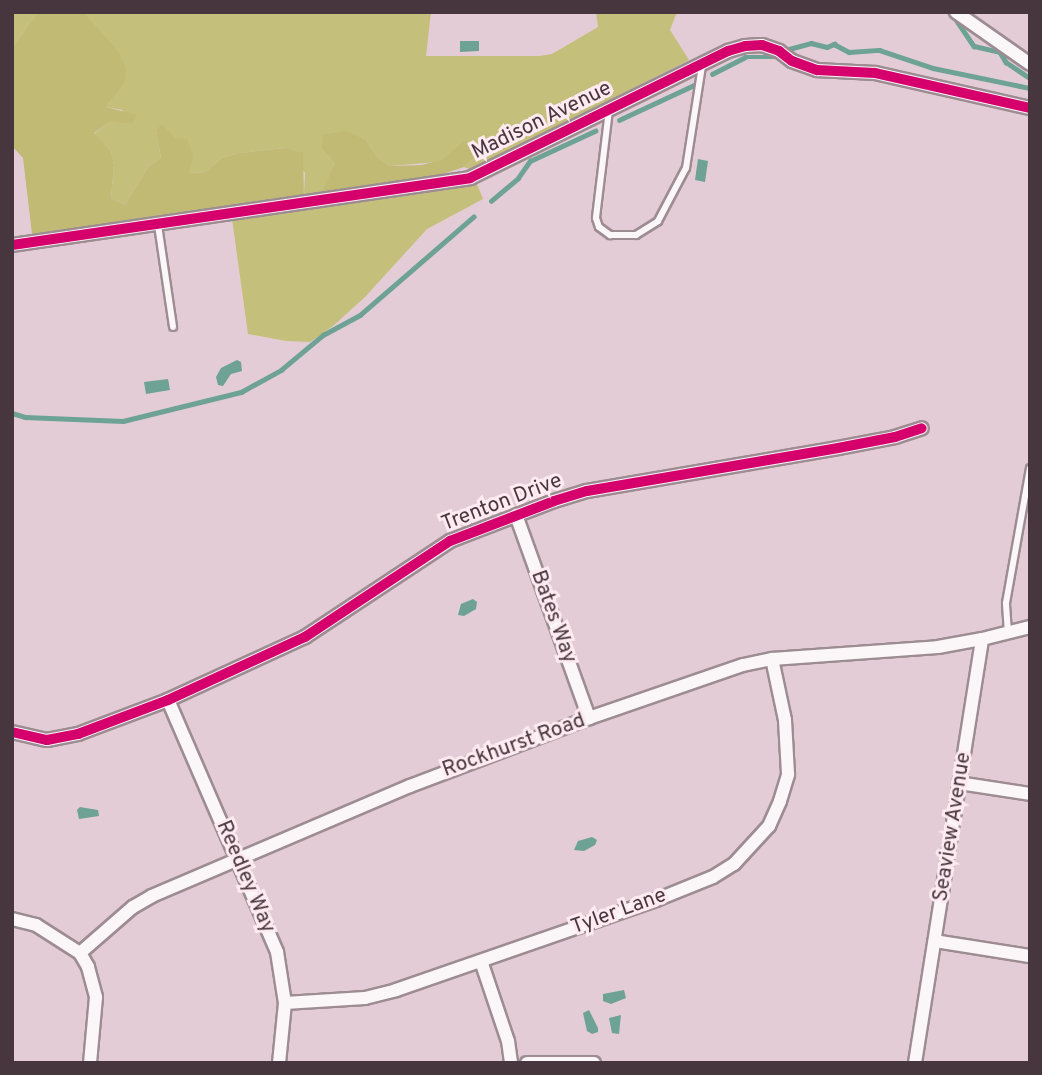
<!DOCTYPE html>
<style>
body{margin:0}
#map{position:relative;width:1042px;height:1075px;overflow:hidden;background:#e3ccd5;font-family:Overpass,sans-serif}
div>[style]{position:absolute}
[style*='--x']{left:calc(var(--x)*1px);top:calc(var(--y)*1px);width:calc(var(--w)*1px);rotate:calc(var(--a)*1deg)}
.green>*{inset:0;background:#c4bf7b}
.forest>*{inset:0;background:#c0ba74}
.water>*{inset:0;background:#6da295}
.stream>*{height:4.5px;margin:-2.25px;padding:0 2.25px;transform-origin:2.25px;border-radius:2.25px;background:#6da295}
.roads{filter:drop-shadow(2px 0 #9d8c92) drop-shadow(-2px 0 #9d8c92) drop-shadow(0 2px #9d8c92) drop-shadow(0 -2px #9d8c92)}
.lane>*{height:6px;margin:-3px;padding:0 3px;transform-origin:3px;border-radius:3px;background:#fbf7f9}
.street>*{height:12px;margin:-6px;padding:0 6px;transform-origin:6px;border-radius:6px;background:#fbf7f9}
.cycleway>*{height:10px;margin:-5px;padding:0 5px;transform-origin:5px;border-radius:5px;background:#d6006c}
span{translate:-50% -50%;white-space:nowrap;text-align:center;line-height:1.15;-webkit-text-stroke:6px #fdebf1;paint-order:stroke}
.street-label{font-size:21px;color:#47363d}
.frame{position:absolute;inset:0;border:14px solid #47363d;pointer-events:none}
</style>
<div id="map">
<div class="green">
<div style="clip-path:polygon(12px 12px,38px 12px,12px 48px)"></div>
<div style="clip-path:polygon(83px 12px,431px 12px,426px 56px,539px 56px,552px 54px,598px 27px,596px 12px,677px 12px,670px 30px,689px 60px,472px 170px,464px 167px,473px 159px,390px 166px,377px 157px,366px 140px,322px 149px,335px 164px,333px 175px,322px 192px,304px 197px,305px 173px,285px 148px,239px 153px,222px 158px,205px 172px,189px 173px,175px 139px,156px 130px,161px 158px,148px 167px,125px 205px,111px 198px,114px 165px,111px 151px,94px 134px,110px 120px,131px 124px,122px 110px,106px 107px,125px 83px,97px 29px)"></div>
<div style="clip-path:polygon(477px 184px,483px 199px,427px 229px,365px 297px,333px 326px,310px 342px,286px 341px,248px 334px,232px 219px)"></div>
</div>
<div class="forest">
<div style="clip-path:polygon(38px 12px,83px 12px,118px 51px,126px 68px,125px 83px,106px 107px,137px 115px,131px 124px,110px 121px,94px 133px,111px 151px,114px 165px,111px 198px,125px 205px,148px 167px,161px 158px,156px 130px,162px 124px,175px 138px,187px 139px,193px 157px,189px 173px,205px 172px,222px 158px,239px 153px,285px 148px,303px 153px,304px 197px,32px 234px,23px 158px,12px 146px,12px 48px)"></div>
<div style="clip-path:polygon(345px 131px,366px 140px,377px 157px,390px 166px,421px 165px,442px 160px,464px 141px,475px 147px,473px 159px,464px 167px,440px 175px,322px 192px,335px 164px,322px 149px,323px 135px)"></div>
</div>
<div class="water">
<div style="clip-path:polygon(479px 41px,479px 51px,460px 52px,460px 41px)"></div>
<div style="clip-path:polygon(698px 159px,708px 161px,705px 182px,695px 180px)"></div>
<div style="clip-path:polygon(237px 360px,241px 362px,242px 371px,231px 374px,223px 386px,218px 385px,216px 377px,221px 368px)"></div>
<div style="clip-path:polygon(168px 379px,170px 390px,146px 394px,144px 382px)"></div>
<div style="clip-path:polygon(473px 599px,477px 602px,476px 609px,464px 616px,458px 615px,461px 604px)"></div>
<div style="clip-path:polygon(80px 807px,98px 810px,99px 816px,79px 819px,77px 810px)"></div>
<div style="clip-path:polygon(592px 837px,597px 840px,595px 845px,584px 851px,574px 850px,578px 841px)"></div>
<div style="clip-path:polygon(624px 990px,626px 998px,611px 1004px,603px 1001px,603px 994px)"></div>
<div style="clip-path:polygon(589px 1010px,598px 1028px,598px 1032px,592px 1034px,587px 1031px,583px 1013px)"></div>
<div style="clip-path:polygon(621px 1015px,619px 1034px,612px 1033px,609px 1018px)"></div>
</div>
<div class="stream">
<div style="--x:955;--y:18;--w:34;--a:56"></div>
<div style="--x:974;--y:46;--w:27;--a:13"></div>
<div style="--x:1000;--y:52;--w:12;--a:59"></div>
<div style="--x:1006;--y:62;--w:29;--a:34"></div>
<div style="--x:789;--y:49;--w:23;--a:-15"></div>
<div style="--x:811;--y:43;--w:16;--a:14"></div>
<div style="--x:827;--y:47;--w:8;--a:-23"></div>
<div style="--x:834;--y:44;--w:17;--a:28"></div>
<div style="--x:849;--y:52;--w:30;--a:-4"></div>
<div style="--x:879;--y:50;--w:57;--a:18.4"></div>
<div style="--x:933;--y:68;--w:99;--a:11.7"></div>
<div style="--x:712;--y:74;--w:37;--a:-27"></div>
<div style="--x:745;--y:57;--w:31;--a:0"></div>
<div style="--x:619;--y:120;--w:83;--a:-25"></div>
<div style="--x:491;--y:201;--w:35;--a:-40"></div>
<div style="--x:518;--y:178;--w:21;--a:-55"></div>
<div style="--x:530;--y:161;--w:72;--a:-24.8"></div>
<div style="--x:12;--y:413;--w:14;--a:17"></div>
<div style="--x:25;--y:417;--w:98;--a:2.3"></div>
<div style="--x:123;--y:421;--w:122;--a:-13.8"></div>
<div style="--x:241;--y:392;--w:46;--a:-28.8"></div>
<div style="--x:281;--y:370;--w:55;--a:-39.8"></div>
<div style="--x:323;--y:335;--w:42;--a:-28.4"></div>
<div style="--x:360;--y:315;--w:150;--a:-40.9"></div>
</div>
<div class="roads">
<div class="lane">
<div style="--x:609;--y:110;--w:109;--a:96.9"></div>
<div style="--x:596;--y:218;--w:9;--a:72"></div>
<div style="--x:599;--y:227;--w:14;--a:36"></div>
<div style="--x:610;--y:235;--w:26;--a:0"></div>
<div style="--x:636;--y:235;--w:26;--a:-32"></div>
<div style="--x:658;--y:221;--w:60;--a:-62.2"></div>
<div style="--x:686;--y:168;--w:103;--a:-81.1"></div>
<div style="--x:158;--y:225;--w:103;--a:81.6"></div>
<div style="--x:1008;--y:633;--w:30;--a:-94"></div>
<div style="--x:1006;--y:603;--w:137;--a:-79.9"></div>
</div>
<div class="street">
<div style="--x:956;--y:12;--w:90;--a:35.1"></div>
<div style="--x:12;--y:245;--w:463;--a:-8.3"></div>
<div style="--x:470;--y:178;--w:288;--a:-26.2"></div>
<div style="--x:728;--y:51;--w:18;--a:-16"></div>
<div style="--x:745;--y:46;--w:17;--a:-3"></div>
<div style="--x:762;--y:45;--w:18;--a:19"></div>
<div style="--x:779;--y:51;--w:16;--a:38"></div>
<div style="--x:792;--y:61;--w:27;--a:20"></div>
<div style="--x:817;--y:70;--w:58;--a:3"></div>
<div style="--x:875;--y:73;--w:159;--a:12.7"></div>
<div style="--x:516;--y:515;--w:216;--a:70.2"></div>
<div style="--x:168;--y:700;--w:275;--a:66.6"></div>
<div style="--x:277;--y:952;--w:52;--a:81.1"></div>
<div style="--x:285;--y:1003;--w:60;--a:95.7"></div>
<div style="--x:12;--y:732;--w:36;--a:13"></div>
<div style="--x:47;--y:740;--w:32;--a:-11"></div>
<div style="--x:78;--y:734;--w:96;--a:-20.7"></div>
<div style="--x:168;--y:700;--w:151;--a:-24.7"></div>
<div style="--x:305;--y:637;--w:174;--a:-33.5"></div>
<div style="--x:450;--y:541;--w:111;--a:-21"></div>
<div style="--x:554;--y:501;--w:34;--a:-17"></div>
<div style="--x:587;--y:491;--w:255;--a:-9.7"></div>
<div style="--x:838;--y:448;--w:58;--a:-10.9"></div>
<div style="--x:895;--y:437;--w:28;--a:-18"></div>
<div style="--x:959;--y:783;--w:72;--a:8.8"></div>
<div style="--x:12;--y:919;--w:25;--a:14"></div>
<div style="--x:36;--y:925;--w:52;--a:32.5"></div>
<div style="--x:80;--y:953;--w:16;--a:60"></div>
<div style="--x:88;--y:967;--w:31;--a:75"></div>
<div style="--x:96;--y:997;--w:66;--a:95.2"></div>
<div style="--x:935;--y:941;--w:96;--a:9"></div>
<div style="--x:80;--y:953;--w:70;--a:-41"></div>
<div style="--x:133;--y:907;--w:22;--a:-30"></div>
<div style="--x:152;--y:896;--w:280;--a:-23.1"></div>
<div style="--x:410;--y:786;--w:191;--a:-20.8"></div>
<div style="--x:589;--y:718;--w:163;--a:-19"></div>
<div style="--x:743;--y:665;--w:30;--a:-12"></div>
<div style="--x:772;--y:659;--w:166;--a:-4.1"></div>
<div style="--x:938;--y:647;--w:45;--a:-10.3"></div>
<div style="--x:481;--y:961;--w:84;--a:71.4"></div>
<div style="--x:508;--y:1041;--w:22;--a:82"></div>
<div style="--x:285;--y:1003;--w:80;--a:-3.6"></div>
<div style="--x:365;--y:998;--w:32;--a:-14"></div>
<div style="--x:396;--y:990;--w:275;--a:-19.1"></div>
<div style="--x:656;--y:900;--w:61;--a:-22"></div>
<div style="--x:713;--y:877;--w:25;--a:-32"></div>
<div style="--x:734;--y:864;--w:52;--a:-47.4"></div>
<div style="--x:769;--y:826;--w:27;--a:-66"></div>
<div style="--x:780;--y:801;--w:28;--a:-73"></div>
<div style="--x:788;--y:774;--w:54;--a:-93.2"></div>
<div style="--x:785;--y:720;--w:62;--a:-102"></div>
<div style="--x:527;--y:1063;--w:67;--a:0"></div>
<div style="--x:915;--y:1063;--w:429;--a:-81"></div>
<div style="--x:982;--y:639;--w:49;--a:-14"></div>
</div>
</div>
<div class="cycleway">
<div style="--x:12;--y:245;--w:463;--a:-8.3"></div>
<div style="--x:470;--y:178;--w:288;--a:-26.2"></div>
<div style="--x:728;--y:51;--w:18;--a:-16"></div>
<div style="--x:745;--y:46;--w:17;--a:-3"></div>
<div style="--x:762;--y:45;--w:18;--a:19"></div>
<div style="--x:779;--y:51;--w:16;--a:38"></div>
<div style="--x:792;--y:61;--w:27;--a:20"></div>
<div style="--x:817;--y:70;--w:58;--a:3"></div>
<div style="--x:875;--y:73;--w:159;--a:12.7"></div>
<div style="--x:12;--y:732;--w:36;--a:13"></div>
<div style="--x:47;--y:740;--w:32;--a:-11"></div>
<div style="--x:78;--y:734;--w:96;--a:-20.7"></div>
<div style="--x:168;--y:700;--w:151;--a:-24.7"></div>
<div style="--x:305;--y:637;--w:174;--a:-33.5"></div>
<div style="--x:450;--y:541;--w:111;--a:-21"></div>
<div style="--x:554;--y:501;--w:34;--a:-17"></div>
<div style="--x:587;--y:491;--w:255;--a:-9.7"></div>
<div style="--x:838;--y:448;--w:58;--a:-10.9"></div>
<div style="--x:895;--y:437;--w:28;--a:-18"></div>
</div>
<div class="street-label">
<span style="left:542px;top:121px;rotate:-26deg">Madison Avenue</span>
<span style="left:502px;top:503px;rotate:-21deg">Trenton Drive</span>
<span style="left:553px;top:617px;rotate:70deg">Bates Way</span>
<span style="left:514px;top:746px;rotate:-20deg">Rockhurst Road</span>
<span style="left:953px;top:827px;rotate:-81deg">Seaview Avenue</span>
<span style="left:245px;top:877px;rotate:67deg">Reedley Way</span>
<span style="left:619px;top:912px;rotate:-20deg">Tyler Lane</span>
</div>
<div class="frame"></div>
</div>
